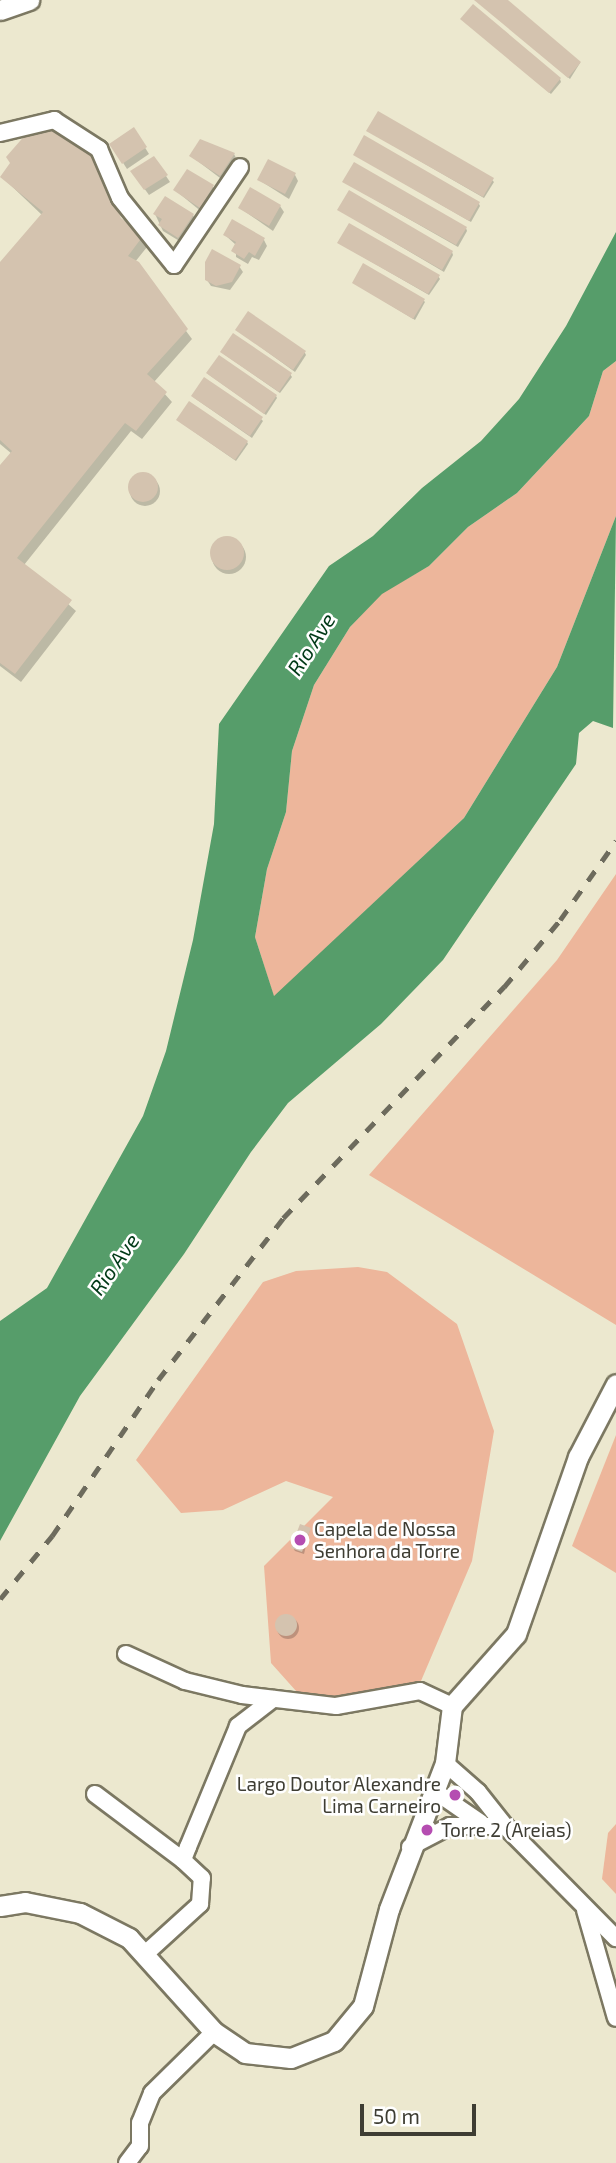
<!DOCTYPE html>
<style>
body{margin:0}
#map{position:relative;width:616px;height:2163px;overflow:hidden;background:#ece8cf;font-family:"Exo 2",sans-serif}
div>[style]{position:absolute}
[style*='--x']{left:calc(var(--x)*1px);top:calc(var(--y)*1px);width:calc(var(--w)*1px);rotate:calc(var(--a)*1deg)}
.green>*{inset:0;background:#edb69b}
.water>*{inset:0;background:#569d6a}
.shadow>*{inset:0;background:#0003}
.round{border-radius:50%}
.building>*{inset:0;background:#d4c3af}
.roads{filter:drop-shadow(2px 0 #7c7862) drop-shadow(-2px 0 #7c7862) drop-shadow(0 2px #7c7862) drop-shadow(0 -2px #7c7862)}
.minor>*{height:16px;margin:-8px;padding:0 8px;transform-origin:8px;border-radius:8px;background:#fff}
.tertiary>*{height:19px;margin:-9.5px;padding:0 9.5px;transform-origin:9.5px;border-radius:9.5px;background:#fff}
.rail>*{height:4.5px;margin-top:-2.25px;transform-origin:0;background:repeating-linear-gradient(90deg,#6d6b5d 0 12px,transparent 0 24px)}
.dots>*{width:19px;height:19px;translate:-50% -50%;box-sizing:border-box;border:4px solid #fff;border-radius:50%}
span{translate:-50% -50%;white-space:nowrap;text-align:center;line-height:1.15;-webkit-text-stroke:5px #fff;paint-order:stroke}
.poi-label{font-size:19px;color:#3e3d33}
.left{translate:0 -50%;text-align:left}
.right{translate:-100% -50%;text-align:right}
.water-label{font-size:21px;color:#003917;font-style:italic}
.scale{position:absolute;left:360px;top:2104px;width:116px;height:32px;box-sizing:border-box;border:4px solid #3e3d33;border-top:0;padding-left:9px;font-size:21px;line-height:24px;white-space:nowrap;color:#3e3d33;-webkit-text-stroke:5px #fff;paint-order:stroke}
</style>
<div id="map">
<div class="green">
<div style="clip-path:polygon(616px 361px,616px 516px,557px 667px,464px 818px,274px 997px,255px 937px,267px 869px,286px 812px,292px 751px,314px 685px,350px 627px,382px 593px,429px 566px,468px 527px,517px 493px,589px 416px,603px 371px)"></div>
<div style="clip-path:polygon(616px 874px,616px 1325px,369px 1175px,557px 960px)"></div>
<div style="clip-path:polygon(358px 1267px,387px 1272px,457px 1324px,494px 1431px,472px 1561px,418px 1688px,374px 1698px,305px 1701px,271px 1663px,264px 1566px,333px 1497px,286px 1481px,223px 1510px,181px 1513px,136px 1460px,263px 1282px,296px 1271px)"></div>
<div style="clip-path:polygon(616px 1435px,616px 1573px,572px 1546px)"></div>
<div style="clip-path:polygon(616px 1824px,616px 1894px,602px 1879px,608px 1833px)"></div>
</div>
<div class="water">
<div style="clip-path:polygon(616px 232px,616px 361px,603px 371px,589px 416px,517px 493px,468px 527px,429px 566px,382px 594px,350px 627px,314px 685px,292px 751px,286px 812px,267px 869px,255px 937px,274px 996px,464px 818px,557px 667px,616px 516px,613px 728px,593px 721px,579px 733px,576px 764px,443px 960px,381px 1024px,288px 1103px,251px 1152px,184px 1254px,80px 1396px,0 1541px,0 1321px,47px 1288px,143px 1116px,166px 1051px,193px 940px,214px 824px,219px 724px,329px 566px,373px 536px,422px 488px,481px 441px,519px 399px,566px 326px)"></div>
</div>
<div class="shadow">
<div style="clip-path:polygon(505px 0,580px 63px,570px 79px,478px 2px)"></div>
<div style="clip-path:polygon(464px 21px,560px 79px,561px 82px,551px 94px)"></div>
<div style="clip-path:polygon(134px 130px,149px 154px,127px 169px,111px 144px)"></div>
<div style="clip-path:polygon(368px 131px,492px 180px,494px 182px,484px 198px)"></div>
<div style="clip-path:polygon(234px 154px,237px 160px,224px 181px,191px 156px)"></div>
<div style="clip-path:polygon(355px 155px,479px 204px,480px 206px,471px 222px)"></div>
<div style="clip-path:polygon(154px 158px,170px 182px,149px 195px,136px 177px)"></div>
<div style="clip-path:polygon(295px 175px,298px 181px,289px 199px,259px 180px)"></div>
<div style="clip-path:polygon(2px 177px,122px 221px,142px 237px,147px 247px,135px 262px,192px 339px,154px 382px,172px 402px,142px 439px,131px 431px,24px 565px,76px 611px,21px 682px,0 666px,0 468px,12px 454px,0 444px,0 265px,42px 215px)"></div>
<div style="clip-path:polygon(344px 182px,466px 228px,467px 231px,458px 247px)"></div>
<div style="clip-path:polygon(213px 187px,216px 193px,203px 213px,175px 190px)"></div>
<div style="clip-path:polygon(280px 206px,284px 212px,273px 231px,240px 208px)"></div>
<div style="clip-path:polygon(339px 210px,452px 252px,453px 255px,444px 272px)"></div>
<div style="clip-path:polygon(155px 214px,193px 215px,196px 221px,181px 242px,163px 231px)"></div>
<div style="clip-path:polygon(225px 235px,264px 240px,267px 246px,259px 260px,252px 257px,248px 264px,236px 257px,236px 245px)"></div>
<div style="clip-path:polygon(339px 243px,438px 276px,440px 279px,429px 295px)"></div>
<div style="clip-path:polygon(239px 266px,243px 272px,230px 290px,211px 286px,207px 280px)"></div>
<div style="clip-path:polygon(354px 283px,423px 300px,425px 302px,415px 320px)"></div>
<div style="clip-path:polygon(237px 330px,305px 353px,306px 355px,295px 372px)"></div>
<div style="clip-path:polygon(224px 354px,290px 374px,292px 377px,280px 393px)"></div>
<div style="clip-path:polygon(208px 374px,276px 396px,277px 398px,266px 415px)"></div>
<div style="clip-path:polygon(193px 397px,261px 419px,263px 421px,252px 438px)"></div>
<div style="clip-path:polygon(180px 422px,247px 442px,248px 444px,236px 461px)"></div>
<div class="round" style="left:130px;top:476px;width:30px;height:30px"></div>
<div class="round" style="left:212px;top:540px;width:34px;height:34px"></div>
<div style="clip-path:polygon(310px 1529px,304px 1554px,295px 1551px,293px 1548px)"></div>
<div class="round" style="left:277px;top:1617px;width:22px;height:22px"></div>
</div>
<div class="building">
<div style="clip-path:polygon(474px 0,508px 0,581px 62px,568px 78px)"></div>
<div style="clip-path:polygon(473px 4px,561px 78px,549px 93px,460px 19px)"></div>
<div style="clip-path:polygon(378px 111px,494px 178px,483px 197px,366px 131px)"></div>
<div style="clip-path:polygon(134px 127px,147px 147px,122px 164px,109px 144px)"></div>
<div style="clip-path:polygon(53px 128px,92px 151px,121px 218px,143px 236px,128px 256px,139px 262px,188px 329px,147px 374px,167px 392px,136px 431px,125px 423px,17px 558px,72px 600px,15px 674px,0 663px,0 465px,12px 451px,0 440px,0 262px,43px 212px,0 177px,10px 163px,6px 157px,27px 133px)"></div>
<div style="clip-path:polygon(364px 135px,480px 202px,469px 221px,353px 155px)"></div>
<div style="clip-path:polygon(200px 139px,235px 153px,220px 176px,189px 156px)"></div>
<div style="clip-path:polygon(154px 156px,168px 175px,144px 190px,130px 171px)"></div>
<div style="clip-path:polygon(268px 159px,296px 173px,285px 194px,257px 180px)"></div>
<div style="clip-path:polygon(354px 162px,467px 227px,456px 245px,342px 182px)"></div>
<div style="clip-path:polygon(187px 169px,214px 185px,200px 208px,173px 190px)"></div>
<div style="clip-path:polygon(250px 187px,281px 205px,269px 226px,238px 208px)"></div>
<div style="clip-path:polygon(349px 190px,453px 251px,442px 270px,337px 210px)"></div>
<div style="clip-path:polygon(165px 196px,194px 214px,178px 238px,158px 225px,162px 219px,153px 214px)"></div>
<div style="clip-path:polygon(232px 219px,265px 238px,255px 256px,249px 252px,244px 259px,231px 251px,236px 242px,223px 235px)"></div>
<div style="clip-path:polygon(349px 223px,440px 275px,428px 294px,337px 243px)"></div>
<div style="clip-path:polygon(212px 249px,241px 265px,232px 282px,216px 286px,205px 280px,205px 262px)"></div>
<div style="clip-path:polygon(363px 263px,425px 299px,413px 319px,352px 283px)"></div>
<div style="clip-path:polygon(248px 311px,306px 351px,293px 370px,235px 330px)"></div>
<div style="clip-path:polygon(233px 333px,292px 373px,279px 392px,220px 352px)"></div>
<div style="clip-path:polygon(219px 355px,277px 395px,264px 414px,206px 373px)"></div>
<div style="clip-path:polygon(204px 377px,263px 417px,250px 436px,191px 396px)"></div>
<div style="clip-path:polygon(189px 401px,248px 441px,235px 460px,176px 420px)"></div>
<div class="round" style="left:128px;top:472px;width:30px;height:30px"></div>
<div class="round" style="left:210px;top:536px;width:34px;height:34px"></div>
<div style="clip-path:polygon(300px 1524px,311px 1528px,302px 1552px,291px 1548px)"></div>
<div class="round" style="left:275px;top:1614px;width:22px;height:22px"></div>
</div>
<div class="roads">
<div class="minor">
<div style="--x:0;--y:133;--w:56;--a:-13.5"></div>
<div style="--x:54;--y:120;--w:54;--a:32.8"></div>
<div style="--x:99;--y:149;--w:53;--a:66.8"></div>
<div style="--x:120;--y:198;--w:86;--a:51.1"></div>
<div style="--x:174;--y:265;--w:118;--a:-56"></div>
<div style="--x:126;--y:1654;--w:65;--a:24.6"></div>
<div style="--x:185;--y:1681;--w:59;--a:13.8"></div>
<div style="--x:242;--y:1695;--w:95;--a:6.7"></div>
<div style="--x:336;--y:1706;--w:85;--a:-10.1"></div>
<div style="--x:420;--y:1691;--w:35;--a:25"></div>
<div style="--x:445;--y:1763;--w:44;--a:41.3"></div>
<div style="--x:478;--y:1792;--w:43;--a:51.5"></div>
<div style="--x:505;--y:1826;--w:158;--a:45.3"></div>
<div style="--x:433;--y:1790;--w:58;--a:34.5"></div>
<div style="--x:95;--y:1794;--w:110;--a:36.9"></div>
<div style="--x:410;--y:1847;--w:45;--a:-27.7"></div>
<div style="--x:450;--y:1826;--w:55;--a:0"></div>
<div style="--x:585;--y:1910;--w:112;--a:74"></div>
<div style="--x:144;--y:1955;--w:76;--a:-42.3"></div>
<div style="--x:200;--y:1904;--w:26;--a:-86"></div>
<div style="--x:202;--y:1878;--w:26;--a:-137"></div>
<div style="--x:183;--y:1860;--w:14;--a:-69"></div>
<div style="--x:188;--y:1847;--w:131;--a:-67.5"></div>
<div style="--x:238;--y:1726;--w:44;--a:-37.6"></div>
<div style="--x:127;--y:2163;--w:21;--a:-53"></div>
<div style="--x:140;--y:2146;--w:23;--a:-90"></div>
<div style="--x:140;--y:2123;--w:32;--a:-68"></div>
<div style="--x:152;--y:2093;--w:87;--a:-44.5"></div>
</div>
<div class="tertiary">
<div style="--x:0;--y:10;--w:31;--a:-19"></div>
<div style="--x:0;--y:1906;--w:25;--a:-9"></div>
<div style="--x:25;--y:1902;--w:56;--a:11.3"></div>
<div style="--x:80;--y:1913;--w:55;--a:27"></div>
<div style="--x:129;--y:1938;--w:127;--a:47.9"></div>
<div style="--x:214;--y:2032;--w:37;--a:34"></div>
<div style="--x:245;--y:2053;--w:46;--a:6.2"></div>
<div style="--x:291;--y:2058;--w:46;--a:-21.6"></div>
<div style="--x:334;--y:2041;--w:45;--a:-50.4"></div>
<div style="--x:363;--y:2006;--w:100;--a:-75"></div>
<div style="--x:389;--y:1909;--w:156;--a:-69"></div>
<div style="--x:445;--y:1763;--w:57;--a:-83"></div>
<div style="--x:452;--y:1706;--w:96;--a:-48.4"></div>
<div style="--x:516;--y:1634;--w:188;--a:-70.7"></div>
<div style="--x:578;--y:1457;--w:82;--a:-62.5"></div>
</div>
</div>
<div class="rail">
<div style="--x:0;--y:1599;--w:82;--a:-50.5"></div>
<div style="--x:52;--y:1536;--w:189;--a:-55.8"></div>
<div style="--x:158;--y:1380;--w:205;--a:-52.3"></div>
<div style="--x:283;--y:1218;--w:320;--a:-46.3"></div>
<div style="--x:504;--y:987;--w:87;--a:-50.1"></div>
<div style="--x:560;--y:920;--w:97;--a:-54.7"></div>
</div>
<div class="dots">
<div style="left:300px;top:1540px;background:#b54db1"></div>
<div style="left:455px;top:1795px;background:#b54db1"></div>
<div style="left:427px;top:1830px;background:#b54db1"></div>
</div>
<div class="poi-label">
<span class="left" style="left:314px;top:1540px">Capela de Nossa<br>Senhora da Torre</span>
<span class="right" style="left:441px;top:1795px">Largo Doutor Alexandre<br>Lima Carneiro</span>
<span class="left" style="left:441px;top:1830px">Torre 2 (Areias)</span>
</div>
<div class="water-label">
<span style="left:311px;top:644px;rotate:-57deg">Rio Ave</span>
<span style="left:114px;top:1264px;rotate:-55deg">Rio Ave</span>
</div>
<div class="scale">50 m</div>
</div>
